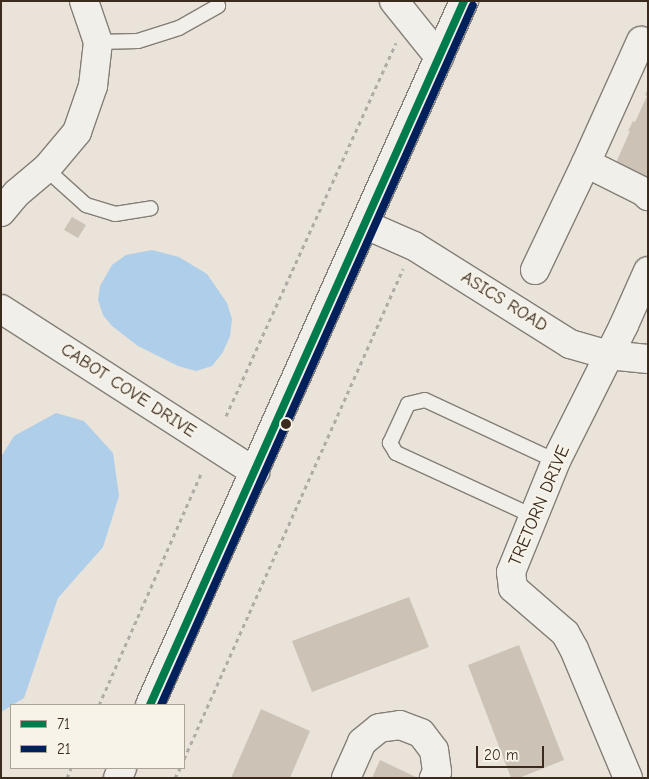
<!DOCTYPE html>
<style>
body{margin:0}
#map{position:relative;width:649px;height:779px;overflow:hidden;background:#e9e3d9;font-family:"Comic Neue",sans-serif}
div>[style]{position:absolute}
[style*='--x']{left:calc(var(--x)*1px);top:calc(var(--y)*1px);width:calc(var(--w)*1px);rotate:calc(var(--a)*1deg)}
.water>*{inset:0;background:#afceea}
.building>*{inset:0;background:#ccc3b6}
.path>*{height:3px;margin-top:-1.5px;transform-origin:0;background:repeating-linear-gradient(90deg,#afaca7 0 4px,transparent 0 8px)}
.roads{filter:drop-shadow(1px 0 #847e77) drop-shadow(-1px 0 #847e77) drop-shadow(0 1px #847e77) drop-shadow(0 -1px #847e77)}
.lane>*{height:14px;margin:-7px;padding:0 7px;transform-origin:7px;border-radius:7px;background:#f1efea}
.street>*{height:28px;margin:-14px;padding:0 14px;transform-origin:14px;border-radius:14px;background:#f1efea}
.primary>*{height:28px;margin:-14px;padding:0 14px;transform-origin:14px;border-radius:14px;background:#f1efea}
.bus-1>*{height:8px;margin:-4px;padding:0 4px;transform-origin:4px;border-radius:4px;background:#007b4b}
.bus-2>*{height:8px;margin:-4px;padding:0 4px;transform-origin:4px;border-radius:4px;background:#00205b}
.dots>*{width:14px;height:14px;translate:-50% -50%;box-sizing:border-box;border:2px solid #f7f3e8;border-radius:50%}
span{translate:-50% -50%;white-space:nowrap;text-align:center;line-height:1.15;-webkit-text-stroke:4px #f7f3e8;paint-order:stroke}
.street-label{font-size:18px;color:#3b2a1e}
.frame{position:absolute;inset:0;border:2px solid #3b2a1e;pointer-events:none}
.legend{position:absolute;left:10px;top:704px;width:175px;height:65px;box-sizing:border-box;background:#f7f3e8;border:1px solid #aca397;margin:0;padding:6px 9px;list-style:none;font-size:15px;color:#3b2a1e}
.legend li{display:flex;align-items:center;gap:10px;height:25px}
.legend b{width:25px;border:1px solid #aca397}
.scale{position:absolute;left:476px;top:746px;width:68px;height:22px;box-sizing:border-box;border:2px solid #3b2a1e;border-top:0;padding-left:6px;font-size:15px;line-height:18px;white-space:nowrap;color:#3b2a1e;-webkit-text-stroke:4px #f7f3e8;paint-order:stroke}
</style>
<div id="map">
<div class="water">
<div style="clip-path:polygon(152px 250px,179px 257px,207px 274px,227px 303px,232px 319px,230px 336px,223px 352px,212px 366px,196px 371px,178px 366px,138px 346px,112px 326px,103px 315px,98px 300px,100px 286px,112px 265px,126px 255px)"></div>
<div style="clip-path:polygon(56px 413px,84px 421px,113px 453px,119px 496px,103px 547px,58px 598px,24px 698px,1px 712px,1px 457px,14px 436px)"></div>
</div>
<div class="building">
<div style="clip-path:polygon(648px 88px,648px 180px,615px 165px,630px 131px,628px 131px,633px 121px,635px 122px,647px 96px,645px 95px)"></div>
<div style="clip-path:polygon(72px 217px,86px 225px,78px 238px,64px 230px)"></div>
<div style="clip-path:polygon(409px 597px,429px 647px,312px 692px,292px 641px)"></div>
<div style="clip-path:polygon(519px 645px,564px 760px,519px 778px,511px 778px,468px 665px)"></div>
<div style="clip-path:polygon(261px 709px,310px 731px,290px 778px,231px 778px)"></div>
<div style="clip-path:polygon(380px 760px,418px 778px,372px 778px)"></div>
</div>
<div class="path">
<div style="--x:226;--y:416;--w:410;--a:-65.5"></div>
<div style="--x:99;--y:705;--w:253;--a:-66.2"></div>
<div style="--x:184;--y:759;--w:537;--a:-65.92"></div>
<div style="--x:67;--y:778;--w:11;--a:-68"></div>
<div style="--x:175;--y:778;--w:11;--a:-63"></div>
</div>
<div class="roads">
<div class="lane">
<div style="--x:98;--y:42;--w:40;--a:-1.4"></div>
<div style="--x:138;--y:41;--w:43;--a:-17.6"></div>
<div style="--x:179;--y:28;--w:45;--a:-29.4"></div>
<div style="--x:46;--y:169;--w:54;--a:42"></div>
<div style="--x:86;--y:205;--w:30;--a:17"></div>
<div style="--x:115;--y:214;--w:36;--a:-9"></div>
<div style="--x:533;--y:516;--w:151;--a:-155.3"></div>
<div style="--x:396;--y:453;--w:12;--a:-121"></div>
<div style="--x:390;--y:443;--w:43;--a:-65.2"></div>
<div style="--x:408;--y:404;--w:17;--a:-13"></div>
<div style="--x:425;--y:400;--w:145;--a:25"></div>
</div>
<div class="street">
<div style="--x:394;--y:1;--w:72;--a:51.2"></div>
<div style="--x:586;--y:163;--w:134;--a:-65.7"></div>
<div style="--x:1;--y:212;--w:25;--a:-50"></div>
<div style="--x:17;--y:193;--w:38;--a:-40"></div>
<div style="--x:46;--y:169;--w:48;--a:-50"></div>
<div style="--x:77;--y:132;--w:49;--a:-70.8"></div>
<div style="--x:93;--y:86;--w:44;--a:-83.5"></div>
<div style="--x:98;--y:42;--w:43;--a:-108.9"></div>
<div style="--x:366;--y:225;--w:52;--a:23.6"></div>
<div style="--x:414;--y:246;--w:184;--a:32.1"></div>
<div style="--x:570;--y:344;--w:40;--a:16"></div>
<div style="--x:608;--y:355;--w:40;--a:5.7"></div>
<div style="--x:535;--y:270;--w:119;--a:-64.5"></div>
<div style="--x:586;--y:163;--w:65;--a:26.6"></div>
<div style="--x:644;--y:192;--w:6;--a:45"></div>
<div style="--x:1;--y:309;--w:302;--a:32.7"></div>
<div style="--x:346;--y:778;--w:39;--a:-66"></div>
<div style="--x:362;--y:742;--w:22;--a:-39"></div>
<div style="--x:379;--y:728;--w:21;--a:-8"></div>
<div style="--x:400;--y:725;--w:22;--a:21"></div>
<div style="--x:421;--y:733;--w:21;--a:53"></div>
<div style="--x:434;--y:750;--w:22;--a:82"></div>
<div style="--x:437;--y:772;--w:7;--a:117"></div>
<div style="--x:628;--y:778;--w:140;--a:-112.7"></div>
<div style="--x:574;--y:649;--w:18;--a:-119"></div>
<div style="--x:565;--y:633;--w:69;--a:-139.1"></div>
<div style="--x:513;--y:588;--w:16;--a:-97"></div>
<div style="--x:511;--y:572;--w:120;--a:-67.9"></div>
<div style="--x:556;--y:461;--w:152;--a:-63.4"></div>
<div style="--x:624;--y:325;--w:59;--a:-66"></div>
</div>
<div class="primary">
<div style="--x:150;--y:705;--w:771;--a:-65.96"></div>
<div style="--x:118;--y:778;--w:11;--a:-68"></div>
</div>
</div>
<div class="bus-1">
<div style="--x:150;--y:705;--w:771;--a:-65.96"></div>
</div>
<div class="bus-2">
<div style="--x:161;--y:705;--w:766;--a:-65.98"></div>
</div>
<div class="dots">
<div style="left:286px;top:424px;background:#3b2a1e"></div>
</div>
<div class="street-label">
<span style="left:504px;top:302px;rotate:32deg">ASICS ROAD</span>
<span style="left:128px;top:391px;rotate:33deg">CABOT COVE DRIVE</span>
<span style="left:540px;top:506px;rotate:-67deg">TRETORN DRIVE</span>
</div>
<div class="frame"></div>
<ul class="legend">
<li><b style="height:6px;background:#007b4b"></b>71</li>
<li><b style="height:6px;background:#00205b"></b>21</li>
</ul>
<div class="scale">20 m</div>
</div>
